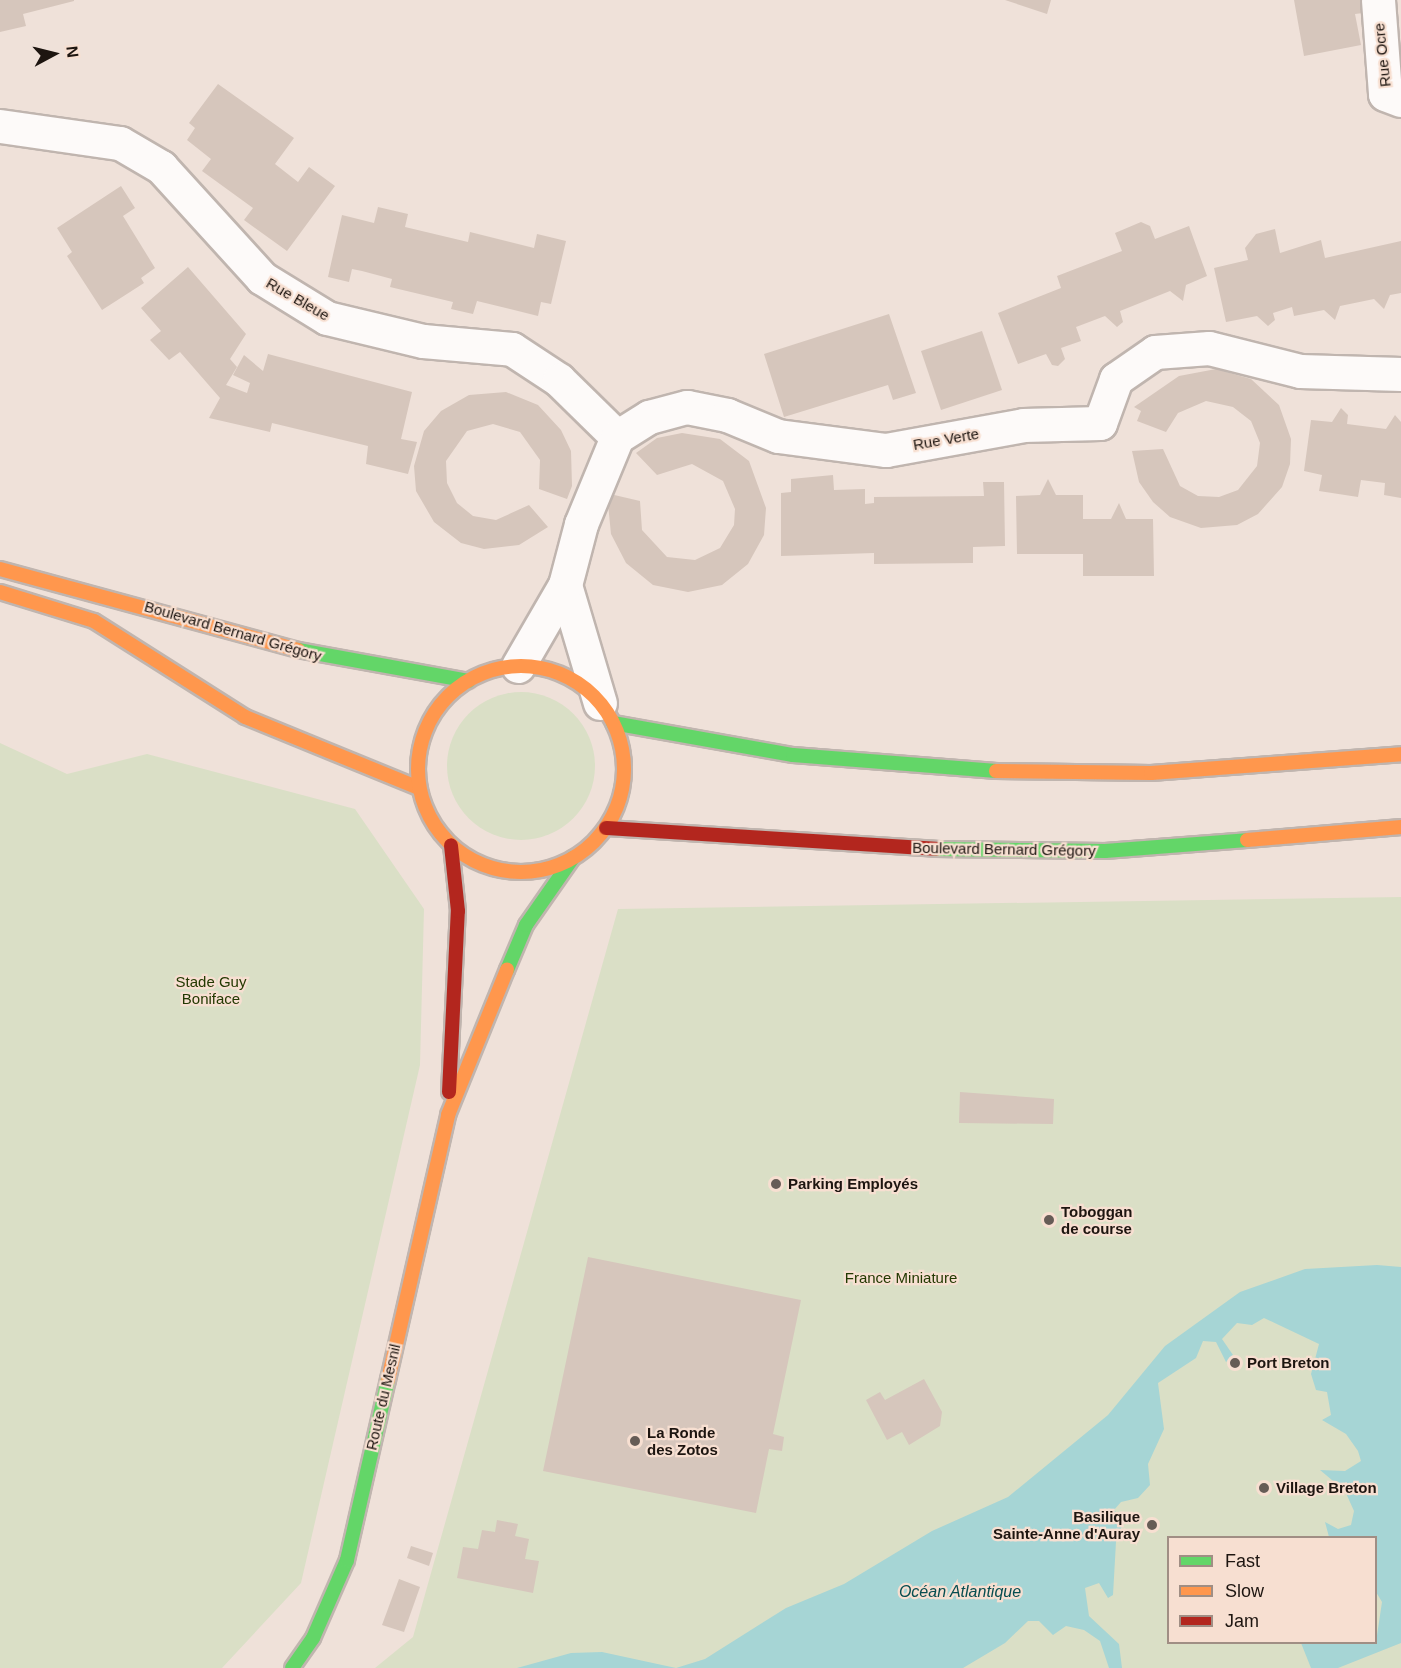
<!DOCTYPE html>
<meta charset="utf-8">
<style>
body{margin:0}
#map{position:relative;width:1401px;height:1668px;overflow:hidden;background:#efe1d9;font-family:Arial,sans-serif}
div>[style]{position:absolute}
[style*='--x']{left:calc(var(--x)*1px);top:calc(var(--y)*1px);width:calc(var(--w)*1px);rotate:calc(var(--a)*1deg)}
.green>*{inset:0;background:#dadfc6}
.round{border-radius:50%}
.water>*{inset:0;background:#a6d5d5}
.building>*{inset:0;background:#d6c6bc}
.roads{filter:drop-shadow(2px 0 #c0b5af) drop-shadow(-2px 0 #c0b5af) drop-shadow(0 2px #c0b5af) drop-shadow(0 -2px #c0b5af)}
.street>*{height:33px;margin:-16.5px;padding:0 16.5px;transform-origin:16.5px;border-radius:16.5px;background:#fdfaf9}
.fast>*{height:14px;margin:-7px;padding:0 7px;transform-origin:7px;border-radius:7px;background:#63d668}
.slow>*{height:14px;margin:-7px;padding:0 7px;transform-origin:7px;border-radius:7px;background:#ff974d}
.slow>.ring{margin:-7px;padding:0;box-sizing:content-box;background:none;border:14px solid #ff974d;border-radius:50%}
.jam>*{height:14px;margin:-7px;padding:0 7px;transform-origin:7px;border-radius:7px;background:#b3261e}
.dots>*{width:16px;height:16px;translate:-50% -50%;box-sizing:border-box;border:3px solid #f7dfd1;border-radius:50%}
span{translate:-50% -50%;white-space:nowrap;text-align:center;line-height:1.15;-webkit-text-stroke:4.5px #f7dfd1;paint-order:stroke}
.street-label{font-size:15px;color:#1d1510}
.park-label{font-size:15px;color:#233902}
.poi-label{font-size:15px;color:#1d1510;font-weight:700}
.left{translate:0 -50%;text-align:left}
.right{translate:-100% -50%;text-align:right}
.water-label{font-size:16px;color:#074d50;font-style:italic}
.legend{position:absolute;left:1167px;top:1536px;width:210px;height:108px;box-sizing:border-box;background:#f7dfd1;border:2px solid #a08e84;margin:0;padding:8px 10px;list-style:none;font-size:18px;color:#1d1510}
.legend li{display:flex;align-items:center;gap:12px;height:30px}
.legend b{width:30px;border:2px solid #a08e84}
.north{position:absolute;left:24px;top:24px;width:60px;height:60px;-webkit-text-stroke:4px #f7dfd1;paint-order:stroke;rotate:83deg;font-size:16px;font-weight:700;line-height:24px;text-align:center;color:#1d1510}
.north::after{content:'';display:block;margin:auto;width:21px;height:27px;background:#1d1510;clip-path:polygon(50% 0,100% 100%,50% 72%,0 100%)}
</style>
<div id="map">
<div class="green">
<div class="round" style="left:447px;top:692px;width:148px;height:148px"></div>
<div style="clip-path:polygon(0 743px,67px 774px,147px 754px,355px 809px,424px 909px,420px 1065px,301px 1583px,222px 1668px,0 1668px)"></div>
<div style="clip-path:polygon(evenodd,1401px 897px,1401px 1668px,375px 1668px,413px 1637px,618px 909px,1401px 897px,1168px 1538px,1376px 1538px,1376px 1642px,1168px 1642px,1168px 1538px)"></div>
</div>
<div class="water">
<div style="clip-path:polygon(1377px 1265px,1401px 1267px,1401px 1643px,1338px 1668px,1311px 1668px,1301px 1643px,1376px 1642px,1382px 1602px,1376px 1592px,1376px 1538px,1329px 1537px,1325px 1522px,1338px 1529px,1351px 1525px,1354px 1511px,1345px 1491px,1320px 1470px,1345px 1471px,1361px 1461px,1358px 1451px,1346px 1434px,1322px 1420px,1331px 1415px,1327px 1392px,1316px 1390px,1311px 1374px,1319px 1344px,1264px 1318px,1252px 1325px,1237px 1323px,1222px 1339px,1233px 1355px,1226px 1362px,1216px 1342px,1203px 1341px,1196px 1358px,1158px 1383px,1164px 1429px,1148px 1464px,1150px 1485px,1138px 1498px,1121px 1502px,1114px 1510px,1124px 1520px,1116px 1542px,1113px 1595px,1108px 1598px,1099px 1583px,1085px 1588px,1089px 1616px,1119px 1644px,1122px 1668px,1109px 1668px,1100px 1641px,1084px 1630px,1066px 1626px,1053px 1635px,1039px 1621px,1028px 1621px,1005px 1643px,963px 1668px,517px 1668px,571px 1653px,602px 1652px,676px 1668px,705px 1659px,786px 1608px,844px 1584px,932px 1531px,1008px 1497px,1108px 1415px,1165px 1346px,1240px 1292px,1305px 1269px)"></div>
</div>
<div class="building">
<div style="clip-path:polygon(0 0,74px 0,74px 1px,23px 14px,26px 26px,0 32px)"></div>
<div style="clip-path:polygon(1005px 0,1051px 0,1047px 14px)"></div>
<div style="clip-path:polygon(1294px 0,1366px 0,1363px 13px,1355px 14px,1361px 45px,1304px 56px)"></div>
<div style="clip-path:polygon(218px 84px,294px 138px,275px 164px,298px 182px,309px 167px,335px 186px,287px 251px,244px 220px,253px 208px,202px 171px,211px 159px,187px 140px,195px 128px,189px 123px)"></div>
<div style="clip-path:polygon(121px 186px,135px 208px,123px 216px,155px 268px,141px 278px,144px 283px,102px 310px,67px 256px,72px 252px,57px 228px)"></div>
<div style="clip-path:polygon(378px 207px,408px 214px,405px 227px,468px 242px,470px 232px,534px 248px,537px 234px,566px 241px,551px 304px,541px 302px,538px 316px,477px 301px,473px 314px,451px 309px,453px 302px,390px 287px,392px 279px,362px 271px,352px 269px,349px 282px,328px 277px,342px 215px,374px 223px)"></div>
<div style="clip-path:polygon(1141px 222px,1150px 226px,1155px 239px,1189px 226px,1207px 276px,1186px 285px,1183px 301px,1170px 291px,1120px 311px,1123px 322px,1117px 327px,1105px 316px,1076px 327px,1081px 341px,1061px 348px,1065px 359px,1058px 366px,1052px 365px,1046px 354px,1018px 364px,998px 313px,1061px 288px,1057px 276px,1122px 251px,1115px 233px)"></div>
<div style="clip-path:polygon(1275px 229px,1280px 253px,1321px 240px,1325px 258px,1401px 241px,1401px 293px,1390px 295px,1384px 309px,1374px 299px,1340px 306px,1335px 320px,1324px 310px,1294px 316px,1292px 307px,1273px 313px,1275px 320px,1268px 326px,1257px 316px,1226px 322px,1214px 268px,1248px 260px,1245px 248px,1256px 234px)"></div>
<div style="clip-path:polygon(188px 267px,246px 334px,230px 359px,237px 367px,226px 385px,247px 393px,250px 383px,233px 375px,244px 355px,263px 371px,268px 354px,412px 392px,401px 439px,417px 442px,408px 474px,366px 464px,368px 446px,272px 423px,270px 432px,209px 418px,220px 398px,180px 352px,169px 360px,150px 340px,161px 331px,141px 308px)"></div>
<div style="clip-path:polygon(889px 314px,916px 393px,893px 400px,888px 385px,784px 417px,764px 354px)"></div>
<div style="clip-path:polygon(982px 331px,1002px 390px,941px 410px,921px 351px)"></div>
<div style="clip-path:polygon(1216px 369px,1251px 379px,1279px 405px,1291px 439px,1290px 464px,1282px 487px,1258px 514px,1237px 525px,1201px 528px,1170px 517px,1153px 502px,1139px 482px,1132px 451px,1163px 449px,1180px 486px,1198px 496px,1219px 497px,1238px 490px,1257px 466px,1260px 443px,1251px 421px,1233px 407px,1206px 401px,1178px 413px,1166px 432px,1137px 421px,1141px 411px,1134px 407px,1179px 376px)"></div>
<div style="clip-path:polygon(506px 392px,538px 405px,561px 430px,571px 451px,572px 486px,567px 499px,539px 489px,540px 460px,520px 432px,493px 424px,467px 431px,446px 461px,447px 483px,457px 503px,473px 516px,496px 520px,529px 505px,548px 527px,519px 545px,484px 549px,461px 543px,434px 522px,416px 491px,414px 466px,424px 431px,441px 411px,469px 395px)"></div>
<div style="clip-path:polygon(1341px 408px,1348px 415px,1347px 424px,1386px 429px,1395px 415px,1401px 422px,1401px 498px,1384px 495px,1385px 483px,1361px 480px,1358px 497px,1319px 491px,1322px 475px,1304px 471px,1311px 420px,1332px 422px)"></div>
<div style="clip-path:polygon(682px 433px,720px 439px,749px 461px,766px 508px,764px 535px,748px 564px,722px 585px,688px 592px,653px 585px,626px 563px,611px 534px,608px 504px,610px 494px,640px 501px,642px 530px,667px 557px,695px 560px,720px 548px,734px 525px,735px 509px,723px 481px,692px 464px,657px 475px,636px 453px,657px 438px)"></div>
<div style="clip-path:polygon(833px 475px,834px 490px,865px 489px,865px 504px,874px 503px,874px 497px,984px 496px,983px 482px,1004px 482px,1005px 546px,973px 547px,973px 563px,874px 564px,874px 553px,781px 556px,781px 493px,791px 492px,791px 479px)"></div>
<div style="clip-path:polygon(1048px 479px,1056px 495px,1083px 495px,1083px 519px,1111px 519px,1119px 503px,1126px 519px,1153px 519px,1154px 576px,1083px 576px,1083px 554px,1017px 554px,1016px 496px,1040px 495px)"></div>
<div style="clip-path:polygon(960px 1092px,1054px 1099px,1053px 1124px,959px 1123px)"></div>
<div style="clip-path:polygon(588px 1257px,801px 1300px,773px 1434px,784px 1437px,782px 1451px,769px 1449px,756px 1513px,543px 1471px)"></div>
<div style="clip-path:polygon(924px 1379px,942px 1412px,940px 1426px,909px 1445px,902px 1432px,887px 1440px,866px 1400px,880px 1392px,885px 1400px)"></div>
<div style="clip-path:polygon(497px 1520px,518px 1524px,515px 1536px,529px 1539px,525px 1559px,539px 1561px,533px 1593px,457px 1578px,463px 1547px,478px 1549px,482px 1530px,495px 1532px)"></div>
<div style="clip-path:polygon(411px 1546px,433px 1553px,429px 1566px,407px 1558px)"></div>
<div style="clip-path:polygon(399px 1579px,420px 1587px,404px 1632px,382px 1625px)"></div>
</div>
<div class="roads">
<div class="street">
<div style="--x:1378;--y:0;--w:94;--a:85.7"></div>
<div style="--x:1385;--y:94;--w:17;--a:21"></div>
<div style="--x:0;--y:126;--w:121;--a:8.1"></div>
<div style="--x:120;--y:143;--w:48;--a:30.3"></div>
<div style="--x:161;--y:167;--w:150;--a:47.7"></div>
<div style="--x:262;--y:278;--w:76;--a:31.6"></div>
<div style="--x:327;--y:318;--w:99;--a:13.5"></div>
<div style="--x:423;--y:341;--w:89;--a:5.1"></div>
<div style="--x:512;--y:349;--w:56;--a:33.4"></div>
<div style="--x:559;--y:380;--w:81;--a:44.5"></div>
<div style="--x:565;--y:585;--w:123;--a:73.5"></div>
<div style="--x:518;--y:666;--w:94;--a:-59.9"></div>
<div style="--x:565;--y:585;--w:63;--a:-75.3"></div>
<div style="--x:581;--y:524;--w:94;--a:-67.5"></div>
<div style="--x:617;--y:437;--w:38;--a:-32"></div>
<div style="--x:649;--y:417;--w:39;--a:-15"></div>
<div style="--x:687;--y:407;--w:41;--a:11.3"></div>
<div style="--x:727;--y:415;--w:55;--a:22.4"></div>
<div style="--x:778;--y:436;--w:109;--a:7.4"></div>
<div style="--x:886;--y:450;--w:139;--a:-10.3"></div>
<div style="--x:1023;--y:425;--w:77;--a:-1.5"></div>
<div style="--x:1100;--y:423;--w:47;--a:-70"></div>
<div style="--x:1116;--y:379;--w:47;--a:-34.7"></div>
<div style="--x:1155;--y:352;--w:54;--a:-4.2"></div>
<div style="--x:1209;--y:348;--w:94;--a:14.2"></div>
<div style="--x:1300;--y:371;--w:101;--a:1.7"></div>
</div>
<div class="fast">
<div style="--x:298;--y:650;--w:173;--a:10.3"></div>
<div style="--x:613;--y:723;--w:183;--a:10.1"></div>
<div style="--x:793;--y:755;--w:204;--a:4.5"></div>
<div style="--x:936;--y:849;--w:169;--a:0.7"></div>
<div style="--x:1105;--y:851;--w:142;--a:-4.4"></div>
<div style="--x:507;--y:970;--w:49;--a:-67.1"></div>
<div style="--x:526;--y:925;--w:82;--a:-55"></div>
<div style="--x:292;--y:1668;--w:37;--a:-55"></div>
<div style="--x:313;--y:1638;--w:85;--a:-66.4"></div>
<div style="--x:347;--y:1560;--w:185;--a:-77.2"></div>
</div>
<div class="slow">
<div style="--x:0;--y:569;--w:309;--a:15.2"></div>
<div style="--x:0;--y:592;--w:98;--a:17.1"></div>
<div style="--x:94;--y:621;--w:179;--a:32.4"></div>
<div style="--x:245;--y:717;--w:188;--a:22.2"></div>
<div class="ring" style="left:418px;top:666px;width:192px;height:192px"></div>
<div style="--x:996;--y:771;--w:155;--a:0.7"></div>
<div style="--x:1151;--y:773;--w:251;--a:-4.3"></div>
<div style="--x:1247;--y:840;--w:155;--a:-4.8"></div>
<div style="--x:388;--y:1380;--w:272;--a:-77.2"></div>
<div style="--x:448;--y:1115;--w:157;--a:-67.9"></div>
</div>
<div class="jam">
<div style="--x:606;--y:828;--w:331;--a:3.6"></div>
<div style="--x:449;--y:1092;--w:181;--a:-87.2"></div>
<div style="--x:458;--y:911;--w:66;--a:-96.1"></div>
</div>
</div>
<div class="dots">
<div style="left:776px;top:1184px;background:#665c56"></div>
<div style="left:1049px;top:1220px;background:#665c56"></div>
<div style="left:1235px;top:1363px;background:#665c56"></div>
<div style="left:635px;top:1441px;background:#665c56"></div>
<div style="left:1264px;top:1488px;background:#665c56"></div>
<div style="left:1152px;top:1525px;background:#665c56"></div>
</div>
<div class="street-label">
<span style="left:1382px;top:55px;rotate:-96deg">Rue Ocre</span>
<span style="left:298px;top:299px;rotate:30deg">Rue Bleue</span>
<span style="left:946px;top:439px;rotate:-10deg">Rue Verte</span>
<span style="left:233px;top:631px;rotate:16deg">Boulevard Bernard Grégory</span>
<span style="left:1004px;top:849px;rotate:1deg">Boulevard Bernard Grégory</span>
<span style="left:383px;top:1397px;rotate:-77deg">Route du Mesnil</span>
</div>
<div class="park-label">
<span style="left:211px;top:990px">Stade Guy<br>Boniface</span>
<span style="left:901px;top:1278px">France Miniature</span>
</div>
<div class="poi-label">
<span class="left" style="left:788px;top:1184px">Parking Employés</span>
<span class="left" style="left:1061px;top:1220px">Toboggan<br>de course</span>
<span class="left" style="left:1247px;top:1363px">Port Breton</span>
<span class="left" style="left:647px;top:1441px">La Ronde<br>des Zotos</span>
<span class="left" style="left:1276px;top:1488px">Village Breton</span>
<span class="right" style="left:1140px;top:1525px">Basilique<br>Sainte-Anne d'Auray</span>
</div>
<div class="water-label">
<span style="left:960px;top:1592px">Océan Atlantique</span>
</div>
<ul class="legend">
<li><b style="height:8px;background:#63d668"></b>Fast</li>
<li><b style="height:8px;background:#ff974d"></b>Slow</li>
<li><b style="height:8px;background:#b3261e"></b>Jam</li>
</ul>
<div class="north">N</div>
</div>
